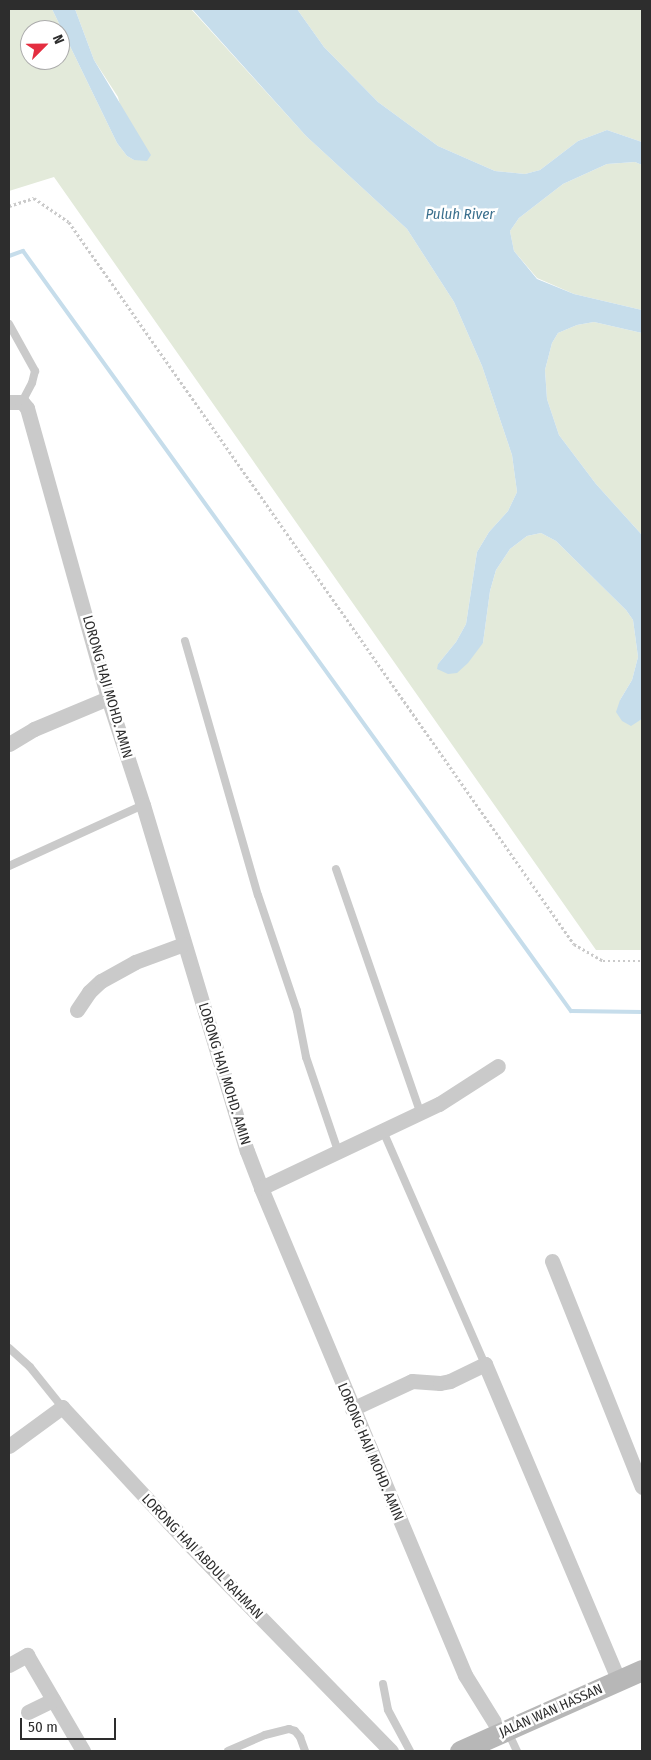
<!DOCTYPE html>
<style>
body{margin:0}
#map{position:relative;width:651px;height:1760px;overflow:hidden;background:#fff;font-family:"Fira Sans Condensed",sans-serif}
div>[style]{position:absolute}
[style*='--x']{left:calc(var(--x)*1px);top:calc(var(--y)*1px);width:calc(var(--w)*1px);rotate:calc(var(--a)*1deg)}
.green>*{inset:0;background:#e3eada}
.water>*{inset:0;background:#c6ddeb}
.stream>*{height:4px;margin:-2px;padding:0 2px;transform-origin:2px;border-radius:2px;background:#c6ddeb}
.path>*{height:2.5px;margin-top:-1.25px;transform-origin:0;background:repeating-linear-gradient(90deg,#cacaca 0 2.5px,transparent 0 5px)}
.lane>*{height:8px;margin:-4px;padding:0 4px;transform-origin:4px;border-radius:4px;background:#cacaca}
.street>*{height:15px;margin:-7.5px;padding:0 7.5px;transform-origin:7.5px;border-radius:7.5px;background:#cacaca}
.secondary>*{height:21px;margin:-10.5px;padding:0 10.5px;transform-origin:10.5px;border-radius:10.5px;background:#b7b7b7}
span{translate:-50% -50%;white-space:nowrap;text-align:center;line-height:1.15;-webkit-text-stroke:5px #fff;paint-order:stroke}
.street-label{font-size:14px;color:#2d2d2d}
.water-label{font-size:15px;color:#3b708e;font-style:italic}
.frame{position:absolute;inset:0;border:10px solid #2d2d2d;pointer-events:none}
.north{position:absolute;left:20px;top:20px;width:50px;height:50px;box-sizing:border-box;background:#fff;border:1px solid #ababab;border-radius:50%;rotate:67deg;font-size:14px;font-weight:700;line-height:20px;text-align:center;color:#2d2d2d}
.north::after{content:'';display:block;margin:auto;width:18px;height:22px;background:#e42e40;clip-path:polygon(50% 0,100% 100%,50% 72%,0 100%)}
.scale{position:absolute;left:20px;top:1718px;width:96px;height:22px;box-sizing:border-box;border:2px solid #2d2d2d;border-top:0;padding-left:6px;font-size:15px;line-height:18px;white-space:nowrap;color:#2d2d2d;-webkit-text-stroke:4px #fff;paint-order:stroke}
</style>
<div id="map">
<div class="green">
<div style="clip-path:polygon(evenodd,9px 9px,52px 9px,117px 143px,127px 156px,134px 160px,118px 97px,94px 60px,75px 9px,191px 9px,306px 136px,407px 229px,454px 302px,482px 366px,512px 455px,517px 492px,508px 511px,489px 532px,477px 552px,466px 624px,456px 642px,438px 664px,483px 643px,490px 591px,496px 570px,510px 549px,527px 536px,541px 533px,556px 541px,626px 610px,633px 620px,638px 657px,632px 680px,620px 700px,630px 725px,642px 719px,642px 950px,596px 950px,54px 177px,9px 191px,9px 9px,30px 30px,60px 30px,60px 60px,30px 60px,30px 30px)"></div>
<div style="clip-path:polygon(297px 9px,642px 9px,642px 142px,607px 130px,578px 141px,540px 170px,525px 174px,495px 171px,438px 146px,378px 102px,324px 47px)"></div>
<div style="clip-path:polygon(635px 162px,642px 165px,642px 310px,574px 294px,537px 278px,514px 251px,510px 231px,519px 218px,563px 184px,607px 164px)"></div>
<div style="clip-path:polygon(594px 322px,642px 333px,642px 535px,596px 484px,559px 435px,547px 399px,545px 370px,552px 343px,558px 333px,577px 325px)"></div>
</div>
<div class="water">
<div style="clip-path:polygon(52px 9px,75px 9px,94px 60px,151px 155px,147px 161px,134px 160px,127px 156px,117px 143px)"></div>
<div style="clip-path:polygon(192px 9px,297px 9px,324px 47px,378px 102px,438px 146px,495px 171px,525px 174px,540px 170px,578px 141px,607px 130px,642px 142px,642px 165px,635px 162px,607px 164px,563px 184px,519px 218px,510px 231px,514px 251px,537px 279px,574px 294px,642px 310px,642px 333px,594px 322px,577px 325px,558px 333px,552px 343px,545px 370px,547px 399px,559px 435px,596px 484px,642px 535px,642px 719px,631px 726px,622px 721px,616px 712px,620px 700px,632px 680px,638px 657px,633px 620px,626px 610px,556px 541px,541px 533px,527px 536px,510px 549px,496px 570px,490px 591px,483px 643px,468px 663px,457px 673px,448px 674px,437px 669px,438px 664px,456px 642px,466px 624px,477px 552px,489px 532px,508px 511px,517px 492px,512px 455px,482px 366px,454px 302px,407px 229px,306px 136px)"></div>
</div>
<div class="stream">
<div style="--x:9;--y:256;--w:15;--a:-20"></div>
<div style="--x:23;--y:251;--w:937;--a:54.21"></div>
<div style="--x:571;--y:1011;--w:71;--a:0.8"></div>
</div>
<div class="path">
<div style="--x:9;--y:206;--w:26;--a:-18"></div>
<div style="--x:34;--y:198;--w:42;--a:34.4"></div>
<div style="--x:69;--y:222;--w:881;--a:55.03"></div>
<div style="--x:574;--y:944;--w:34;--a:30"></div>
<div style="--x:603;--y:961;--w:39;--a:0"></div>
</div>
<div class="lane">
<div style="--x:9;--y:324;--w:54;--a:61"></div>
<div style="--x:35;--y:371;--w:12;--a:104"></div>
<div style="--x:32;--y:383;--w:21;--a:118"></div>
<div style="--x:185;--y:641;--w:264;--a:74"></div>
<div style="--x:258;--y:895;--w:122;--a:71.4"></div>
<div style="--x:297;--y:1011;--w:47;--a:78.9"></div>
<div style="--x:306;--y:1057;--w:99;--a:71.2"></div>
<div style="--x:9;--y:866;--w:147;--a:-24.5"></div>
<div style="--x:336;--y:869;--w:259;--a:70.9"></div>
<div style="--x:383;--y:1131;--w:254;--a:66.4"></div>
<div style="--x:9;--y:1348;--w:28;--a:42"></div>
<div style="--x:30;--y:1367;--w:51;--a:51.3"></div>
<div style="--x:383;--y:1684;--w:26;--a:79"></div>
<div style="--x:388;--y:1710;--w:47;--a:61.8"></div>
<div style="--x:508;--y:1732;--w:21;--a:65"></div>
<div style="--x:228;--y:1751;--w:40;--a:-23.4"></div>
<div style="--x:265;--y:1735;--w:25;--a:-14"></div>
<div style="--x:289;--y:1729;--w:6;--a:18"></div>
<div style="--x:295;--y:1731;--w:8;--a:50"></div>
<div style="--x:300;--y:1737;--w:15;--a:70"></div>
</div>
<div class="street">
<div style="--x:9;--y:402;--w:13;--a:0"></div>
<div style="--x:22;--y:402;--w:8;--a:50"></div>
<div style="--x:27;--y:408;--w:301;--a:74.4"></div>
<div style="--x:108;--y:698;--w:113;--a:71.9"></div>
<div style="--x:143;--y:805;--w:361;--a:73.3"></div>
<div style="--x:247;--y:1151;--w:40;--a:69"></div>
<div style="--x:261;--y:1188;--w:528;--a:67.27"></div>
<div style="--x:465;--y:1675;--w:68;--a:58.2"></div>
<div style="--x:9;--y:744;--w:29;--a:-31"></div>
<div style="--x:34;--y:729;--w:80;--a:-22.7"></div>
<div style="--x:77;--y:1010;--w:22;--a:-56"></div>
<div style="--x:89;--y:992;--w:16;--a:-43"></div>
<div style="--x:101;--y:981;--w:39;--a:-29"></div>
<div style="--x:135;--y:962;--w:52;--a:-20.2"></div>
<div style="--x:261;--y:1188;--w:197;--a:-25.3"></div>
<div style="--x:439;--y:1104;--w:70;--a:-32.8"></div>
<div style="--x:552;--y:1261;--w:243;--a:68.3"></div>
<div style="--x:352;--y:1409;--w:66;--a:-25"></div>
<div style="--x:412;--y:1381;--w:28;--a:4"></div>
<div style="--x:440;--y:1383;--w:10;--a:-11"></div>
<div style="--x:450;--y:1381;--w:39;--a:-26"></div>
<div style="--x:485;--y:1364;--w:344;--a:67.1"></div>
<div style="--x:9;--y:1446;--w:66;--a:-36.3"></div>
<div style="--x:62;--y:1407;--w:184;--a:47.2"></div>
<div style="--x:187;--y:1542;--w:292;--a:45.7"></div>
<div style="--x:9;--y:1665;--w:21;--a:-29"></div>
<div style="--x:27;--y:1655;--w:111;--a:59.7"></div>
<div style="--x:28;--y:1712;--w:28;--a:-26"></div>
</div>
<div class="secondary">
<div style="--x:460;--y:1751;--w:199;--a:-24"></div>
</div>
<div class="street-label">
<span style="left:107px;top:687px;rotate:74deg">LORONG HAJI MOHD. AMIN</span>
<span style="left:224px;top:1074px;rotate:73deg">LORONG HAJI MOHD. AMIN</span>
<span style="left:370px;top:1452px;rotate:67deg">LORONG HAJI MOHD. AMIN</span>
<span style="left:202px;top:1557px;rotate:46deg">LORONG HAJI ABDUL RAHMAN</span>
<span style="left:551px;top:1711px;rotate:-24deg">JALAN WAN HASSAN</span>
</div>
<div class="water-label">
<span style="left:460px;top:215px">Puluh River</span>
</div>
<div class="frame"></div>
<div class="north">N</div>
<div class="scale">50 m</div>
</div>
